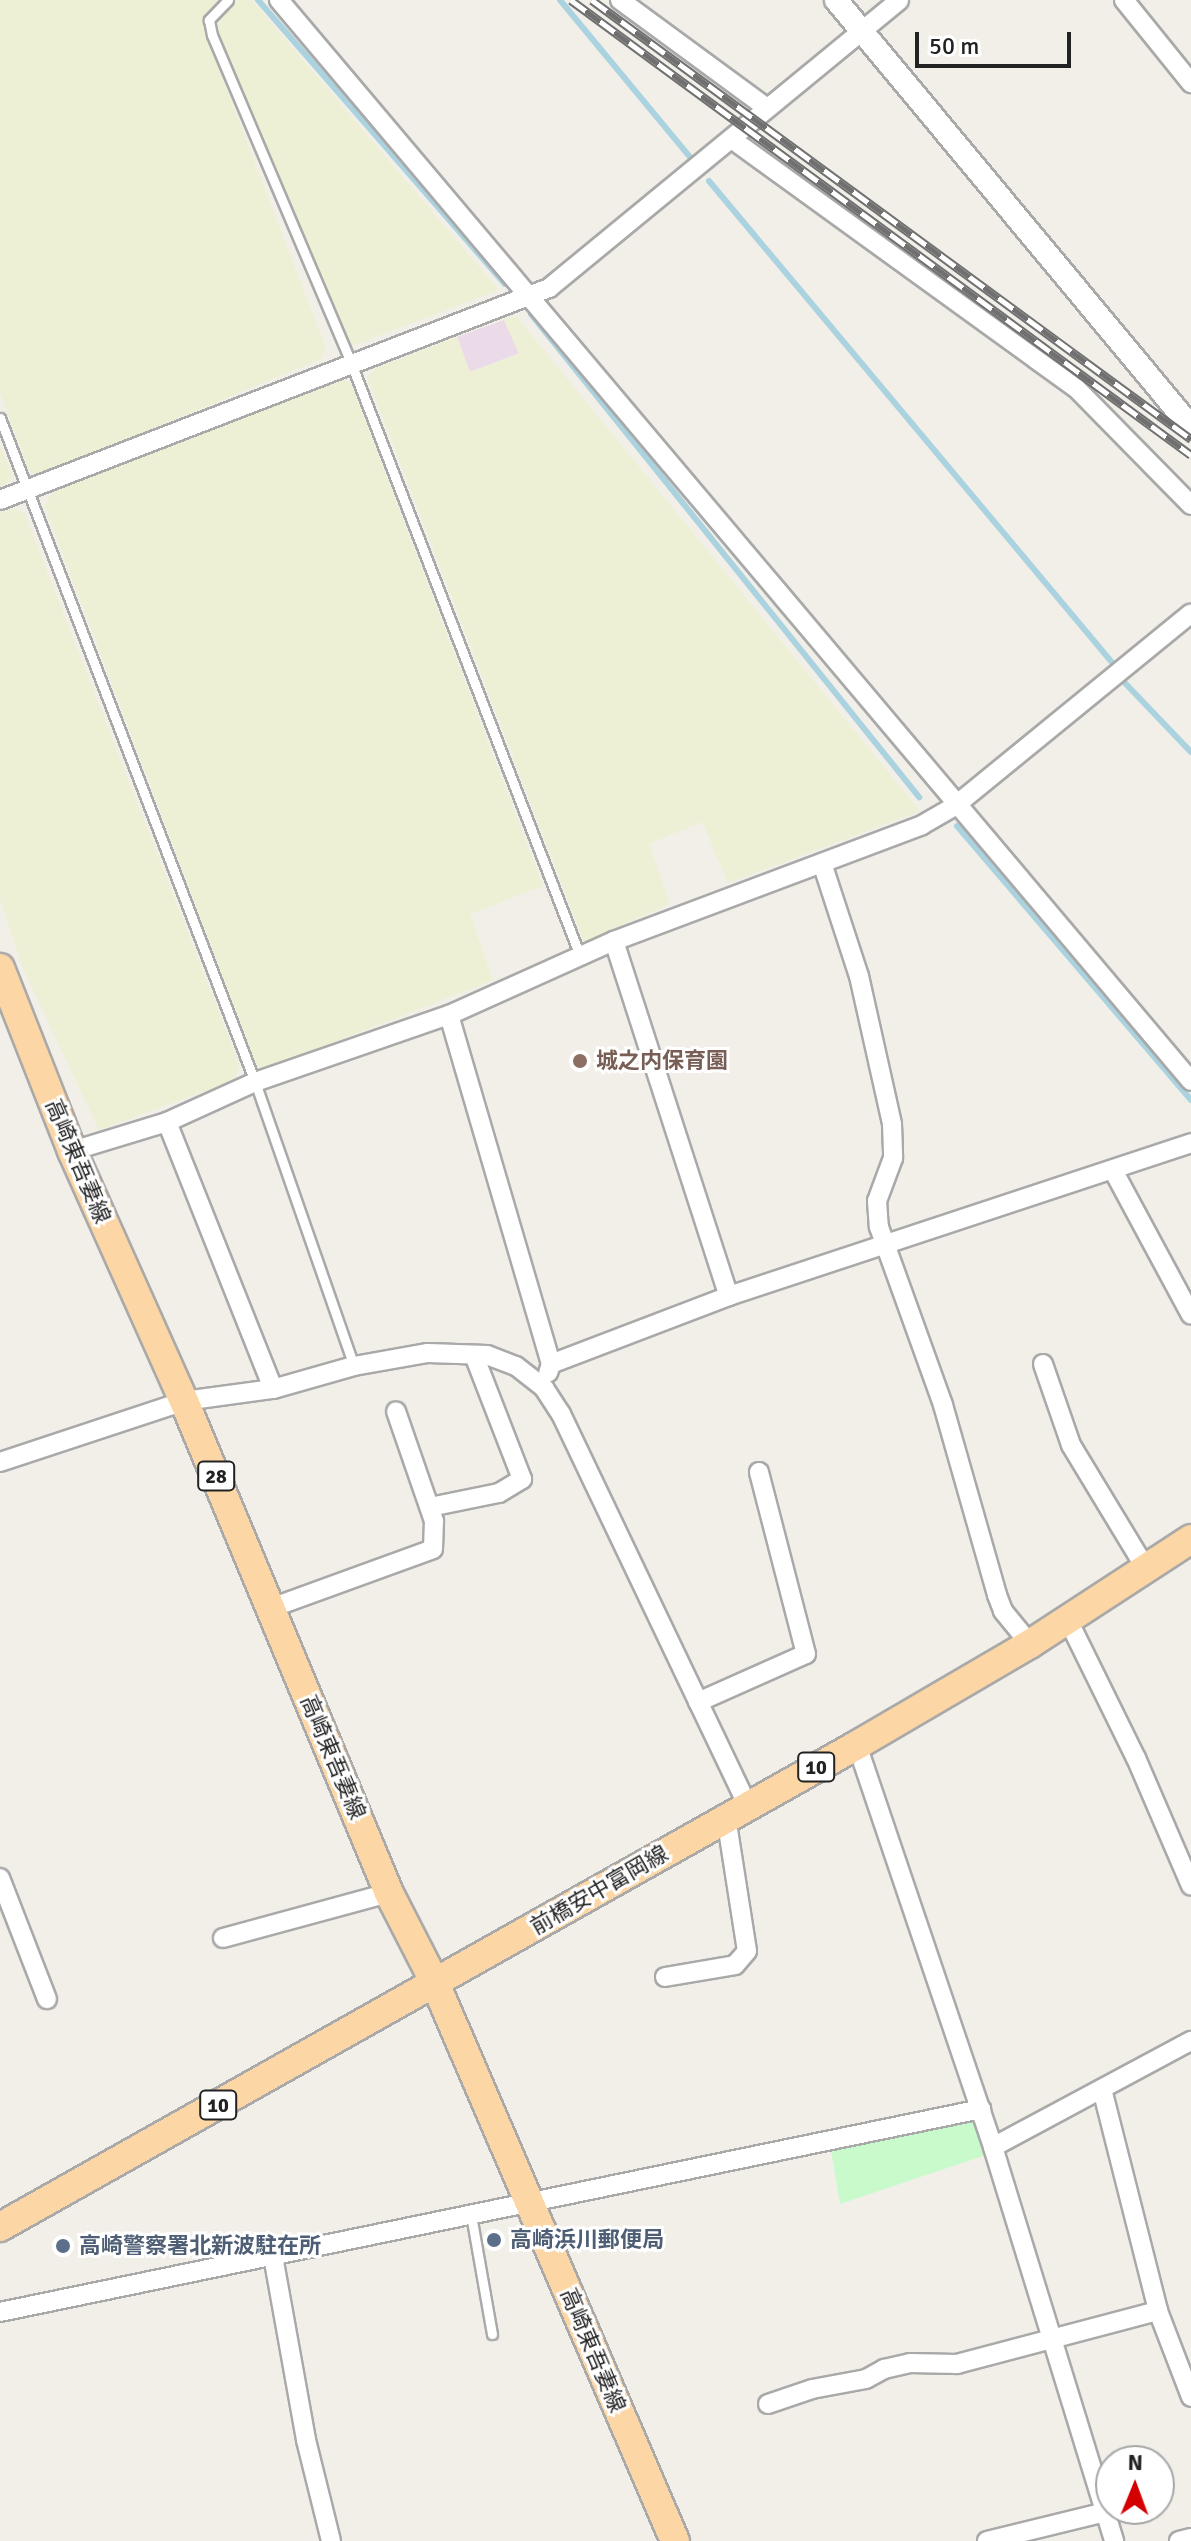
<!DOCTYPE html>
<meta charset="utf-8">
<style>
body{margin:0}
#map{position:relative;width:1191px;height:2541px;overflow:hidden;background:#f2efe9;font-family:Signika,"Noto Sans JP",sans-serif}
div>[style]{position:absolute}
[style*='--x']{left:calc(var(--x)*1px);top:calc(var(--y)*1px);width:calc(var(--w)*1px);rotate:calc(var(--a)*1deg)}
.industrial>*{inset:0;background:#ebdbe8}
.farmland>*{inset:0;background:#eef0d5}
.park>*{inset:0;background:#c8facc}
.stream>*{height:6px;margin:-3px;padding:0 3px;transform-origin:3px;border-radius:3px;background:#aad3df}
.roads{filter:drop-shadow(2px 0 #a9a9a9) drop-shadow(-2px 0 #a9a9a9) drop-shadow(0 2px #a9a9a9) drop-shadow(0 -2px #a9a9a9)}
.service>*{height:9px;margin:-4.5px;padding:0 4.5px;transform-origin:4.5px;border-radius:4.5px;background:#fff}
.minor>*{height:18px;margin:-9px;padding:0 9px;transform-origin:9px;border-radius:9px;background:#fff}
.tertiary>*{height:22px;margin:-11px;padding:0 11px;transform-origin:11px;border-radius:11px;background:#fff}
.primary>*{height:28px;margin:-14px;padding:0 14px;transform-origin:14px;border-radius:14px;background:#fcd6a4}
.rail>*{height:9px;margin-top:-4.5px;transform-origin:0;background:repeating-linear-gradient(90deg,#fff 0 18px,#707070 0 36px);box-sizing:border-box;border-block:2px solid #707070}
.dots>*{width:22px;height:22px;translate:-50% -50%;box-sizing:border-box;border:4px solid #fff;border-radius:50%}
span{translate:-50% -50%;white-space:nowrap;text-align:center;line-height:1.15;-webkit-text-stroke:6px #fff;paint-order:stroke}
.shield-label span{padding:2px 6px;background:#fff;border:2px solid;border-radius:6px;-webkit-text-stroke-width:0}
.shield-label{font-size:20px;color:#222;font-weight:700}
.education-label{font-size:22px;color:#785e54;font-weight:700}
.left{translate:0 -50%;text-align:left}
.street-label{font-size:22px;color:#222}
.service-label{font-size:22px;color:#4e5e75;font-weight:700}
.north{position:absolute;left:1095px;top:2445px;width:80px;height:80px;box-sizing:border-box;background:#fff;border:2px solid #a7a7a7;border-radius:50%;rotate:1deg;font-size:22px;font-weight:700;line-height:32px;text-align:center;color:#222}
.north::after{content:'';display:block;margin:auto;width:28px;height:36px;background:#d40000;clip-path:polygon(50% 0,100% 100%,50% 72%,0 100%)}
.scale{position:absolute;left:915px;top:32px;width:156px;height:36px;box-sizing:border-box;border:4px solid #222;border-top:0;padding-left:10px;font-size:24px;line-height:28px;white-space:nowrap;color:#222;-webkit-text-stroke:6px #fff;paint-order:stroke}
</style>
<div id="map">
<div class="industrial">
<div style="clip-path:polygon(504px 320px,520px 353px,470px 372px,457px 337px)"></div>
</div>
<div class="farmland">
<div style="clip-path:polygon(0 0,217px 0,203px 17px,207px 38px,326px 348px,321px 359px,38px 476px,30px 472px,0 394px)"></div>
<div style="clip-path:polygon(237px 0,252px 0,499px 290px,344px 349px,218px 35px,219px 15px)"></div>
<div style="clip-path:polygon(516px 316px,920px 811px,728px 883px,702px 822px,649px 844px,670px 904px,584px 942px,367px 377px,376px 368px,457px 337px,470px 372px,519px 354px,504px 320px)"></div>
<div style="clip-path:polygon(342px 378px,351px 384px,543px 886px,470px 914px,493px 980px,263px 1070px,256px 1064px,44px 505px,54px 491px)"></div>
<div style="clip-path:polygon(0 445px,13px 477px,0 489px)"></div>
<div style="clip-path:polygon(11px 509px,24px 512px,239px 1064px,235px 1080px,99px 1130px,23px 969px,0 899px,0 513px)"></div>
</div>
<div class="park">
<div style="clip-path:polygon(974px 2119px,986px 2155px,840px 2204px,831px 2150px)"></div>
</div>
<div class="stream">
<div style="--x:258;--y:0;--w:376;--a:49"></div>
<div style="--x:560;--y:0;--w:204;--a:50.4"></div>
<div style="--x:709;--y:181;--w:633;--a:50.07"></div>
<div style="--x:531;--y:314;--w:620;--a:51.22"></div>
<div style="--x:1124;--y:682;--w:97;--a:46.3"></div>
<div style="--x:957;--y:826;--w:360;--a:49.5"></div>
</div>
<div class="roads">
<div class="service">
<div style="--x:228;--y:0;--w:28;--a:134"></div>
<div style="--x:209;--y:20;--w:15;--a:79"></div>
<div style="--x:212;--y:35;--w:356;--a:67"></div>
<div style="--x:351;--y:363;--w:636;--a:68.88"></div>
<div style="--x:0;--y:418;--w:711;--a:68.99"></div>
<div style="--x:255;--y:1082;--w:301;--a:70.8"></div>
<div style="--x:471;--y:2215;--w:121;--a:80"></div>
</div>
<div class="minor">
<div style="--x:279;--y:0;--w:1414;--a:49.85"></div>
<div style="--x:620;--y:0;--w:182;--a:36.3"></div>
<div style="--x:1124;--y:0;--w:107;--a:51.1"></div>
<div style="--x:733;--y:140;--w:423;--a:35.9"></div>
<div style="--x:1076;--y:388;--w:164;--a:45.5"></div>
<div style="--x:0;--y:500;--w:589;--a:-21.11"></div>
<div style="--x:549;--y:288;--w:453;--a:-39.4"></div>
<div style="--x:822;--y:863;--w:119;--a:71.9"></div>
<div style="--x:859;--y:976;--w:152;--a:77.4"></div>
<div style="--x:892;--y:1124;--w:34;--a:88"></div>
<div style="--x:893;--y:1158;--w:46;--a:110.4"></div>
<div style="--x:877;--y:1201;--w:26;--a:86"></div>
<div style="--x:879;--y:1227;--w:189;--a:70.2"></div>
<div style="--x:943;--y:1405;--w:198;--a:74.1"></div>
<div style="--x:997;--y:1595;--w:17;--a:69"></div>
<div style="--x:1003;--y:1611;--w:43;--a:50.7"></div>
<div style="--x:614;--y:941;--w:373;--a:72.1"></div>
<div style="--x:449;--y:1015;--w:364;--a:73.7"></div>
<div style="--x:551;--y:1364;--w:9;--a:108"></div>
<div style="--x:167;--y:1122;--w:287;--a:68.3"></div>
<div style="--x:72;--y:1151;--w:99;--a:-17"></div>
<div style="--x:167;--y:1122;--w:97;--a:-24.4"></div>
<div style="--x:255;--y:1082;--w:205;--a:-19.1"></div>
<div style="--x:449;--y:1015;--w:181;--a:-24.2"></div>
<div style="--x:614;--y:941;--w:329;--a:-20.6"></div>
<div style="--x:922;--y:825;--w:39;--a:-30"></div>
<div style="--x:956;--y:805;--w:303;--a:-39.2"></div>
<div style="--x:1114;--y:1172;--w:162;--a:61.7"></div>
<div style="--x:551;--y:1364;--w:191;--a:-20.9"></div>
<div style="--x:729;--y:1296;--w:487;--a:-18.3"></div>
<div style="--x:1043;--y:1364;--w:86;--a:70.9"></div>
<div style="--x:1071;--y:1445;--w:145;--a:58.8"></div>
<div style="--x:0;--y:1462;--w:194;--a:-18.3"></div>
<div style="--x:184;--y:1401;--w:90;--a:-7.7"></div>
<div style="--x:273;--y:1389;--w:84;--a:-15.9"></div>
<div style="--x:354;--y:1366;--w:75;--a:-10"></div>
<div style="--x:428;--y:1353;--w:59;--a:1.9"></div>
<div style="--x:487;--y:1355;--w:31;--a:21"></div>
<div style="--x:516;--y:1366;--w:36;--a:38"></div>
<div style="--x:544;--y:1388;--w:31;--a:57"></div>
<div style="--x:561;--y:1414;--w:432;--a:64.5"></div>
<div style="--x:430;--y:1507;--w:70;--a:-11.5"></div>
<div style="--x:499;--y:1493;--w:27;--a:-31"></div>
<div style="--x:522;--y:1479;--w:133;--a:-111.2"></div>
<div style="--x:271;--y:1608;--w:172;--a:-20"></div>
<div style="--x:433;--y:1549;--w:28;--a:-88"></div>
<div style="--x:434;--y:1521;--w:116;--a:-109.1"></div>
<div style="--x:1068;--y:1620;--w:154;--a:63.8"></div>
<div style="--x:1136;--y:1758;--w:139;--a:66.7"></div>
<div style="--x:698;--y:1702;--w:118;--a:-24"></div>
<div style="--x:806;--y:1654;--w:188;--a:-104.5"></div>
<div style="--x:857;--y:1745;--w:424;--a:71.3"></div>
<div style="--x:993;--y:2147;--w:412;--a:72.9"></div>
<div style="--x:0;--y:1878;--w:130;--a:68.8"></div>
<div style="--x:223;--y:1938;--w:172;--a:-15.2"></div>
<div style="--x:665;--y:1977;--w:71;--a:-9.7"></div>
<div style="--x:735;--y:1965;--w:18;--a:-49"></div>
<div style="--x:747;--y:1951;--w:136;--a:-98.9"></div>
<div style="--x:1102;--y:2089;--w:229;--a:75.8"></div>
<div style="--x:1158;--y:2311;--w:92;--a:69"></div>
<div style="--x:993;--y:2147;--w:225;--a:-28.2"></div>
<div style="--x:273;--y:2256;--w:187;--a:79.8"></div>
<div style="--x:306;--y:2440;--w:104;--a:76.1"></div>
<div style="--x:0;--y:2312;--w:1002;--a:-11.69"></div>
<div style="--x:768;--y:2404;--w:46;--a:-18.8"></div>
<div style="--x:812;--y:2389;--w:55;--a:-10.5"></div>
<div style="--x:866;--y:2379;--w:21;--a:-29"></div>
<div style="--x:884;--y:2369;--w:27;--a:-13"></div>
<div style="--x:910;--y:2363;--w:47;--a:1.2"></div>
<div style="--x:957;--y:2364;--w:208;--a:-14.8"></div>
<div style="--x:987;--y:2541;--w:122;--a:-13.8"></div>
<div style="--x:1179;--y:2541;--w:12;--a:-14"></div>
</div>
<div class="tertiary">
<div style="--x:836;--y:0;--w:555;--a:50.26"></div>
</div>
<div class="primary">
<div style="--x:0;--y:968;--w:197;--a:68.5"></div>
<div style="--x:72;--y:1151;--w:274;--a:65.9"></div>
<div style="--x:184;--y:1401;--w:533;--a:67.38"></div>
<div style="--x:389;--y:1893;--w:101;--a:62.9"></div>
<div style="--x:435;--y:1983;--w:607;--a:66.73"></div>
<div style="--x:0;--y:2227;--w:983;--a:-29.35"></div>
<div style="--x:857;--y:1745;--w:200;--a:-30.3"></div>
<div style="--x:1030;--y:1644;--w:192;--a:-33.1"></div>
</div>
</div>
<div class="rail">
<div style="--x:571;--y:0;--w:769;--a:36.27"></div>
<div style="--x:592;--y:0;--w:743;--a:36.24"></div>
</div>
<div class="dots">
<div style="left:580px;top:1061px;background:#8d6e63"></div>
<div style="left:494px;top:2240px;background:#5c6f8a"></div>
<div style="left:63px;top:2246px;background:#5c6f8a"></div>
</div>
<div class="shield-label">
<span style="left:216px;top:1476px">28</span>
<span style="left:816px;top:1767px">10</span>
<span style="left:218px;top:2105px">10</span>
</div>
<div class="education-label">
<span class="left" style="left:596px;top:1061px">城之内保育園</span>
</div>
<div class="street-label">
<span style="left:78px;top:1161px;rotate:67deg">高崎東吾妻線</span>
<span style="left:333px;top:1757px;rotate:67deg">高崎東吾妻線</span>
<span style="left:599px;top:1890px;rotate:-30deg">前橋安中富岡線</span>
<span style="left:593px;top:2350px;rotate:67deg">高崎東吾妻線</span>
</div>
<div class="service-label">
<span class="left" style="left:510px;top:2240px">高崎浜川郵便局</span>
<span class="left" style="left:79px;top:2246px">高崎警察署北新波駐在所</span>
</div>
<div class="north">N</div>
<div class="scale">50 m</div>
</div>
